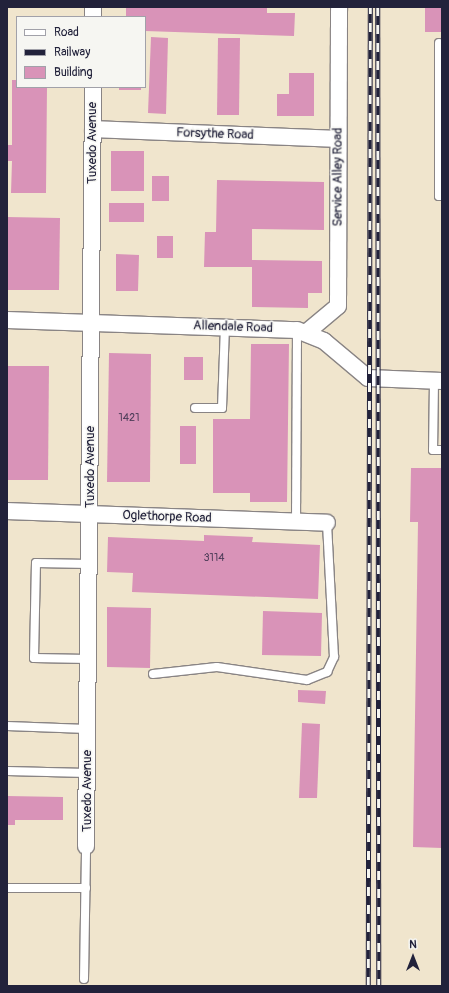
<!DOCTYPE html>
<style>
body{margin:0}
#map{position:relative;width:449px;height:993px;overflow:hidden;background:#f0e5cd;font-family:Pangolin,sans-serif}
div>[style]{position:absolute}
[style*='--x']{left:calc(var(--x)*1px);top:calc(var(--y)*1px);width:calc(var(--w)*1px);rotate:calc(var(--a)*1deg)}
.building>*{inset:0;background:#d993b8}
.roads{filter:drop-shadow(1px 0 #898484) drop-shadow(-1px 0 #898484) drop-shadow(0 1px #898484) drop-shadow(0 -1px #898484)}
.service>*{height:8px;margin:-4px;padding:0 4px;transform-origin:4px;border-radius:4px;background:#fff}
.minor>*{height:16px;margin:-8px;padding:0 8px;transform-origin:8px;border-radius:8px;background:#fff}
.rail>*{height:4.5px;margin-top:-2.25px;transform-origin:0;background:repeating-linear-gradient(90deg,#f6f6f2 0 9px,#22223b 0 18px);box-sizing:border-box;border-block:1px solid #22223b}
span{translate:-50% -50%;white-space:nowrap;text-align:center;line-height:1.15;-webkit-text-stroke:3px #f6f6f2;paint-order:stroke}
.number-label{font-size:11px;color:#503e5a}
.number-label span{-webkit-text-stroke-width:0}
.street-label{font-size:13px;color:#22223b}
.frame{position:absolute;inset:0;border:8px solid #22223b;pointer-events:none}
.legend{position:absolute;left:16px;top:16px;width:130px;height:72px;box-sizing:border-box;background:#f6f6f2;border:1px solid #a1a1a9;margin:0;padding:5px 7px;list-style:none;font-size:12px;color:#22223b}
.legend li{display:flex;align-items:center;gap:8px;height:20px}
.legend b{width:20px;border:1px solid #a1a1a9}
.north{position:absolute;left:393px;top:937px;width:40px;height:40px;-webkit-text-stroke:3px #f6f6f2;paint-order:stroke;rotate:0deg;font-size:11px;font-weight:700;line-height:16px;text-align:center;color:#22223b}
.north::after{content:'';display:block;margin:auto;width:14px;height:18px;background:#22223b;clip-path:polygon(50% 0,100% 100%,50% 72%,0 100%)}
</style>
<div id="map">
<div class="building">
<div style="clip-path:polygon(126px 7px,267px 7px,267px 13px,295px 13px,294px 36px,145px 31px,145px 17px,126px 17px)"></div>
<div style="clip-path:polygon(425px 7px,442px 7px,442px 32px,425px 32px)"></div>
<div style="clip-path:polygon(151px 37px,168px 38px,166px 114px,148px 113px)"></div>
<div style="clip-path:polygon(218px 38px,240px 38px,239px 115px,217px 115px)"></div>
<div style="clip-path:polygon(289px 73px,314px 73px,314px 116px,277px 116px,277px 94px,289px 94px)"></div>
<div style="clip-path:polygon(12px 80px,17px 80px,17px 87px,47px 87px,46px 193px,11px 193px,12px 161px,7px 161px,7px 145px,12px 145px)"></div>
<div style="clip-path:polygon(119px 87px,141px 87px,141px 90px,119px 90px)"></div>
<div style="clip-path:polygon(111px 151px,144px 151px,144px 191px,111px 191px)"></div>
<div style="clip-path:polygon(152px 176px,169px 176px,169px 201px,152px 201px)"></div>
<div style="clip-path:polygon(217px 180px,324px 182px,324px 230px,252px 229px,252px 260px,322px 261px,322px 293px,308px 293px,308px 308px,252px 307px,252px 267px,204px 267px,205px 232px,216px 232px)"></div>
<div style="clip-path:polygon(109px 203px,144px 203px,144px 222px,109px 222px)"></div>
<div style="clip-path:polygon(7px 217px,60px 218px,59px 290px,7px 290px)"></div>
<div style="clip-path:polygon(157px 236px,173px 236px,173px 258px,157px 258px)"></div>
<div style="clip-path:polygon(116px 254px,139px 255px,138px 291px,116px 291px)"></div>
<div style="clip-path:polygon(251px 344px,289px 344px,287px 502px,250px 502px,250px 493px,213px 493px,213px 419px,250px 419px)"></div>
<div style="clip-path:polygon(109px 353px,151px 354px,150px 482px,107px 482px)"></div>
<div style="clip-path:polygon(184px 357px,203px 357px,203px 380px,184px 380px)"></div>
<div style="clip-path:polygon(7px 366px,49px 366px,48px 480px,7px 480px)"></div>
<div style="clip-path:polygon(180px 426px,196px 426px,196px 464px,180px 464px)"></div>
<div style="clip-path:polygon(411px 468px,442px 468px,442px 848px,413px 847px,418px 522px,410px 522px)"></div>
<div style="clip-path:polygon(204px 535px,253px 537px,252px 542px,320px 545px,318px 599px,132px 592px,133px 573px,107px 572px,108px 537px,204px 541px)"></div>
<div style="clip-path:polygon(107px 607px,151px 608px,150px 668px,107px 667px)"></div>
<div style="clip-path:polygon(263px 611px,322px 613px,321px 656px,262px 655px)"></div>
<div style="clip-path:polygon(298px 690px,326px 691px,325px 704px,298px 702px)"></div>
<div style="clip-path:polygon(302px 723px,320px 724px,317px 798px,299px 798px)"></div>
<div style="clip-path:polygon(7px 796px,63px 797px,63px 820px,15px 820px,15px 825px,7px 825px)"></div>
</div>
<div class="roads">
<div class="service">
<div style="--x:439;--y:43;--w:153;--a:90"></div>
<div style="--x:439;--y:196;--w:3;--a:0"></div>
<div style="--x:434;--y:381;--w:69;--a:90.8"></div>
<div style="--x:433;--y:450;--w:9;--a:0"></div>
<div style="--x:195;--y:408;--w:27;--a:0"></div>
<div style="--x:222;--y:408;--w:82;--a:-87.9"></div>
<div style="--x:296;--y:522;--w:192;--a:-89.7"></div>
<div style="--x:88;--y:659;--w:54;--a:-178.9"></div>
<div style="--x:34;--y:658;--w:95;--a:-88.8"></div>
<div style="--x:36;--y:563;--w:53;--a:1.1"></div>
<div style="--x:153;--y:674;--w:64;--a:-6.2"></div>
<div style="--x:217;--y:667;--w:91;--a:8.2"></div>
<div style="--x:307;--y:680;--w:22;--a:-22"></div>
<div style="--x:327;--y:672;--w:17;--a:-65"></div>
<div style="--x:334;--y:657;--w:134;--a:-93"></div>
<div style="--x:7;--y:726;--w:80;--a:2.1"></div>
<div style="--x:7;--y:771;--w:80;--a:1.4"></div>
<div style="--x:7;--y:888;--w:79;--a:0"></div>
<div style="--x:84;--y:979;--w:133;--a:-89.1"></div>
</div>
<div class="minor">
<div style="--x:93;--y:17;--w:10;--a:-90"></div>
<div style="--x:93;--y:129;--w:245;--a:2.3"></div>
<div style="--x:7;--y:320;--w:290;--a:2"></div>
<div style="--x:297;--y:330;--w:29;--a:22"></div>
<div style="--x:324;--y:341;--w:57;--a:40.1"></div>
<div style="--x:368;--y:378;--w:74;--a:2.3"></div>
<div style="--x:307;--y:332;--w:40;--a:-40"></div>
<div style="--x:338;--y:306;--w:299;--a:-89.8"></div>
<div style="--x:7;--y:511;--w:320;--a:2.1"></div>
<div style="--x:86;--y:846;--w:759;--a:-89.47"></div>
</div>
</div>
<div class="rail">
<div style="--x:378;--y:7;--w:979;--a:89.94"></div>
<div style="--x:368;--y:986;--w:979;--a:-89.88"></div>
</div>
<div class="number-label">
<span style="left:129px;top:418px">1421</span>
<span style="left:214px;top:558px">3114</span>
</div>
<div class="street-label">
<span style="left:215px;top:134px;rotate:2deg">Forsythe Road</span>
<span style="left:92px;top:143px;rotate:-90deg">Tuxedo Avenue</span>
<span style="left:338px;top:177px;rotate:-90deg">Service Alley Road</span>
<span style="left:233px;top:327px;rotate:2deg">Allendale Road</span>
<span style="left:90px;top:467px;rotate:-90deg">Tuxedo Avenue</span>
<span style="left:167px;top:517px;rotate:2deg">Oglethorpe Road</span>
<span style="left:87px;top:791px;rotate:-90deg">Tuxedo Avenue</span>
</div>
<div class="frame"></div>
<ul class="legend">
<li><b style="height:5px;background:#fff"></b>Road</li>
<li><b style="height:5px;background:#22223b"></b>Railway</li>
<li><b style="height:11px;background:#d993b8"></b>Building</li>
</ul>
<div class="north">N</div>
</div>
